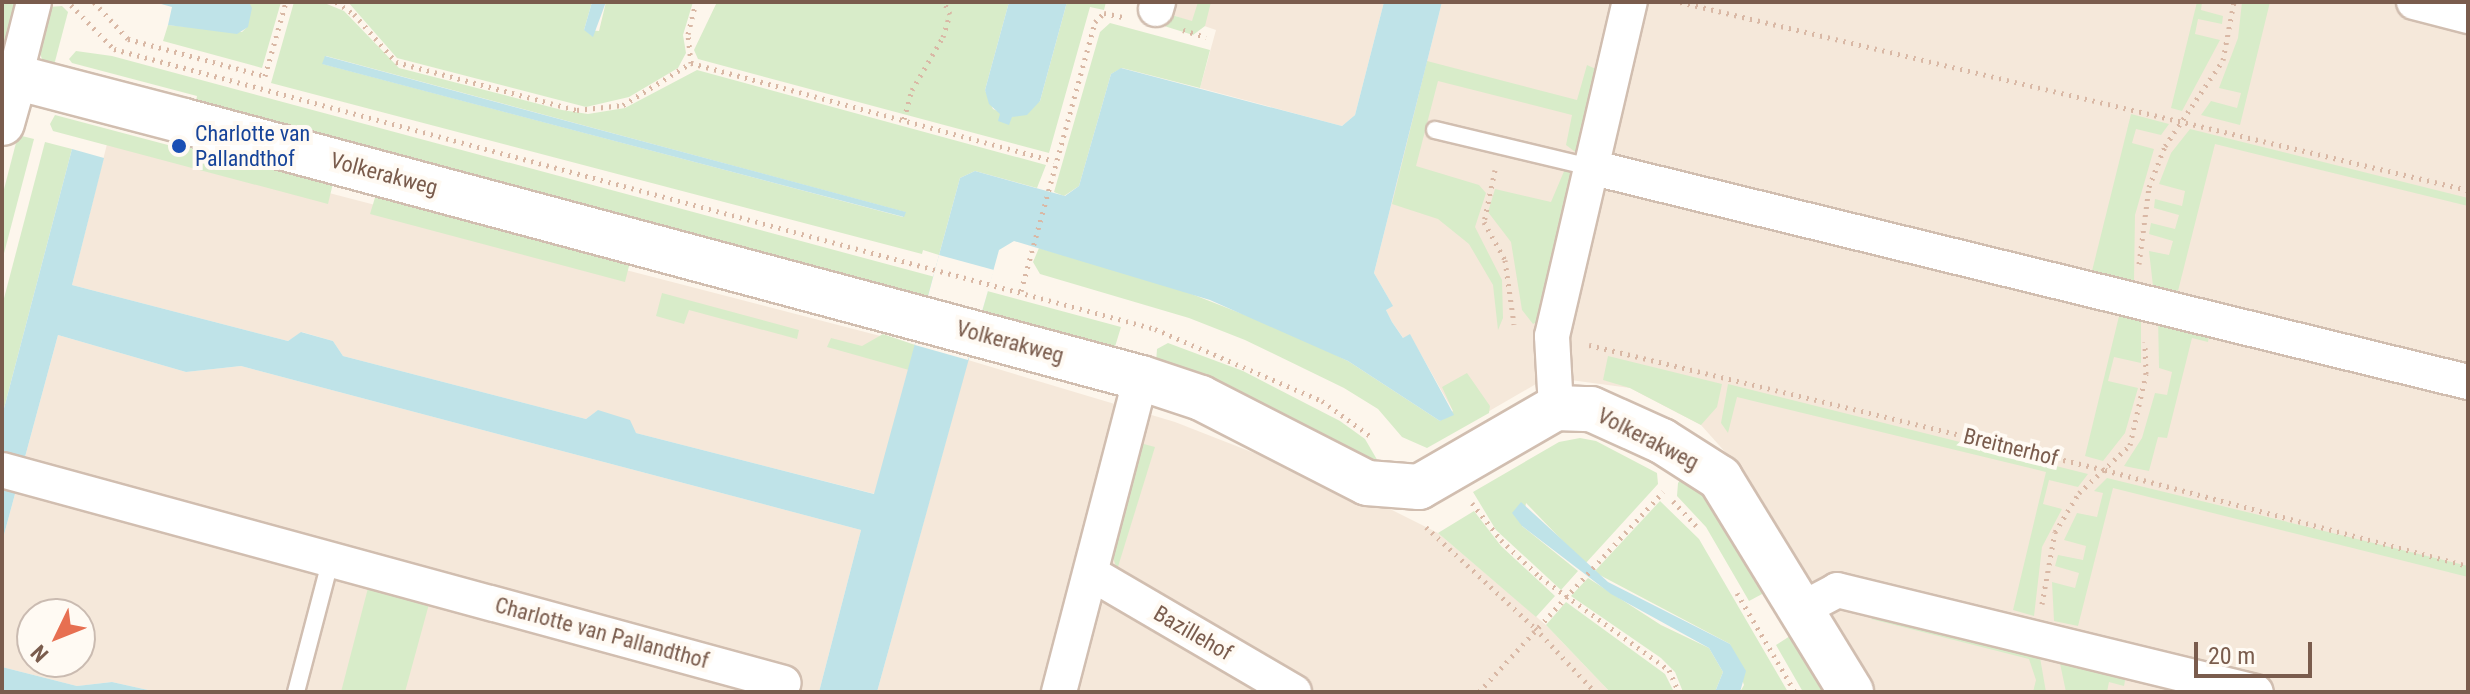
<!DOCTYPE html>
<style>
body{margin:0}
#map{position:relative;width:2470px;height:694px;overflow:hidden;background:#fdf6ec;font-family:"Roboto Condensed",sans-serif}
div>[style]{position:absolute}
[style*='--x']{left:calc(var(--x)*1px);top:calc(var(--y)*1px);width:calc(var(--w)*1px);rotate:calc(var(--a)*1deg)}
.residential>*{inset:0;background:#f5e8da}
.green>*{inset:0;background:#d8ecc9}
.water>*{inset:0;background:#bfe3e8}
.pier>*{inset:0;background:#fdf6ec}
.path>*{height:5px;margin-top:-2.5px;transform-origin:0;background:repeating-linear-gradient(90deg,#d9b8a5 0 2px,transparent 0 8px)}
.roads{filter:drop-shadow(2px 0 #d1beb0) drop-shadow(-2px 0 #d1beb0) drop-shadow(0 2px #d1beb0) drop-shadow(0 -2px #d1beb0)}
.lane>*{height:16px;margin:-8px;padding:0 8px;transform-origin:8px;border-radius:8px;background:#fff}
.street>*{height:34px;margin:-17px;padding:0 17px;transform-origin:17px;border-radius:17px;background:#fff}
.secondary>*{height:44px;margin:-22px;padding:0 22px;transform-origin:22px;border-radius:22px;background:#fff}
.dots>*{width:22px;height:22px;translate:-50% -50%;box-sizing:border-box;border:4px solid #fffaf3;border-radius:50%}
span{translate:-50% -50%;white-space:nowrap;text-align:center;line-height:1.15;-webkit-text-stroke:8px #fffaf3;paint-order:stroke}
.transit-label{font-size:22px;color:#164399}
.left{translate:0 -50%;text-align:left}
.street-label{font-size:22px;color:#7a5c4d}
.frame{position:absolute;inset:0;border:4px solid #7a5c4d;pointer-events:none}
.north{position:absolute;left:16px;top:598px;width:80px;height:80px;box-sizing:border-box;background:#fffaf3;border:2px solid #cabbb1;border-radius:50%;rotate:227deg;font-size:22px;font-weight:700;line-height:32px;text-align:center;color:#7a5c4d}
.north::after{content:'';display:block;margin:auto;width:28px;height:36px;background:#e76f51;clip-path:polygon(50% 0,100% 100%,50% 72%,0 100%)}
.scale{position:absolute;left:2194px;top:642px;width:118px;height:36px;box-sizing:border-box;border:4px solid #7a5c4d;border-top:0;padding-left:10px;font-size:24px;line-height:28px;white-space:nowrap;color:#7a5c4d;-webkit-text-stroke:6px #fffaf3;paint-order:stroke}
</style>
<div id="map">
<div class="residential">
<div style="clip-path:polygon(1134px 2px,1384px 2px,1355px 115px,1342px 126px,1200px 88px,1216px 30px)"></div>
<div style="clip-path:polygon(1442px 2px,2468px 2px,2468px 692px,1872px 692px,1743px 472px,1701px 425px,1630px 388px,1548px 377px,1453px 432px,1453px 411px,1410px 335px,1404px 339px,1392px 322px,1385px 308px,1390px 301px,1374px 273px)"></div>
<div style="clip-path:polygon(109px 136px,915px 345px,875px 494px,636px 433px,597px 411px,586px 419px,343px 356px,333px 341px,302px 332px,288px 341px,72px 285px)"></div>
<div style="clip-path:polygon(evenodd,58px 335px,186px 372px,241px 366px,861px 530px,819px 692px,157px 692px,112px 682px,77px 686px,2px 667px,2px 542px,58px 335px,32px 614px,80px 614px,80px 662px,32px 662px,32px 614px)"></div>
<div style="clip-path:polygon(968px 360px,1175px 422px,1366px 497px,1438px 533px,1546px 625px,1610px 692px,877px 692px)"></div>
</div>
<div class="green">
<div style="clip-path:polygon(2px 2px,17px 5px,2px 59px)"></div>
<div style="clip-path:polygon(249px 2px,281px 2px,262px 68px,163px 41px,168px 25px,242px 32px,248px 26px)"></div>
<div style="clip-path:polygon(evenodd,294px 2px,322px 2px,344px 11px,399px 68px,562px 110px,588px 114px,625px 108px,697px 70px,1046px 165px,1037px 188px,975px 171px,960px 178px,939px 255px,923px 250px,922px 254px,271px 83px,294px 2px,326px 56px,905px 212px,903px 217px,323px 64px,326px 56px)"></div>
<div style="clip-path:polygon(348px 2px,592px 2px,584px 30px,599px 31px,606px 2px,693px 2px,683px 35px,686px 53px,678px 68px,629px 97px,586px 107px,397px 58px)"></div>
<div style="clip-path:polygon(717px 2px,1009px 2px,985px 90px,993px 109px,1012px 117px,1040px 101px,1067px 2px,1106px 2px,1104px 10px,1090px 7px,1049px 153px,698px 59px,694px 50px)"></div>
<div style="clip-path:polygon(1198px 2px,1211px 2px,1205px 26px,1193px 35px,1161px 25px,1165px 13px,1192px 21px)"></div>
<div style="clip-path:polygon(2197px 2px,2202px 2px,2201px 10px,2223px 16px,2222px 24px,2198px 19px,2195px 34px,2220px 40px,2182px 111px,2171px 108px)"></div>
<div style="clip-path:polygon(2242px 2px,2270px 2px,2240px 125px,2201px 115px,2211px 101px,2237px 108px,2241px 93px,2219px 88px,2238px 38px)"></div>
<div style="clip-path:polygon(62px 6px,68px 12px,53px 69px,45px 67px,36px 43px,49px 7px)"></div>
<div style="clip-path:polygon(1110px 23px,1210px 50px,1200px 88px,1122px 68px,1111px 74px,1079px 186px,1064px 196px,1054px 192px,1100px 32px)"></div>
<div style="clip-path:polygon(76px 51px,112px 56px,1121px 327px,1114px 350px,195px 106px,197px 96px,72px 63px,69px 59px)"></div>
<div style="clip-path:polygon(1427px 61px,1577px 100px,1587px 65px,1600px 71px,1578px 154px,1566px 145px,1572px 115px,1438px 81px,1416px 166px,1479px 185px,1486px 193px,1475px 227px,1502px 280px,1503px 318px,1498px 330px,1493px 285px,1469px 244px,1438px 219px,1392px 204px)"></div>
<div style="clip-path:polygon(2131px 114px,2169px 124px,2161px 135px,2136px 129px,2132px 143px,2154px 149px,2135px 215px,2134px 281px,2092px 271px)"></div>
<div style="clip-path:polygon(55px 115px,183px 149px,186px 141px,334px 179px,328px 204px,53px 131px,50px 124px)"></div>
<div style="clip-path:polygon(2190px 129px,2468px 198px,2468px 206px,2215px 144px,2178px 291px,2153px 286px,2149px 251px,2169px 255px,2173px 241px,2149px 234px,2151px 223px,2175px 229px,2179px 215px,2154px 208px,2155px 199px,2182px 206px,2185px 191px,2159px 184px,2171px 153px)"></div>
<div style="clip-path:polygon(18px 135px,34px 139px,2px 261px,2px 197px)"></div>
<div style="clip-path:polygon(45px 142px,72px 149px,2px 416px,2px 306px)"></div>
<div style="clip-path:polygon(1565px 169px,1573px 171px,1577px 180px,1539px 321px,1533px 324px,1522px 310px,1511px 242px,1488px 212px,1495px 189px,1551px 202px)"></div>
<div style="clip-path:polygon(377px 191px,631px 258px,625px 282px,370px 214px)"></div>
<div style="clip-path:polygon(1039px 248px,1166px 284px,1291px 333px,1348px 361px,1440px 421px,1453px 411px,1442px 387px,1467px 373px,1490px 406px,1489px 413px,1427px 448px,1402px 437px,1378px 409px,1344px 388px,1245px 340px,1189px 318px,1040px 274px,1033px 262px)"></div>
<div style="clip-path:polygon(662px 293px,799px 330px,797px 339px,689px 310px,684px 324px,656px 316px)"></div>
<div style="clip-path:polygon(2120px 312px,2141px 312px,2141px 363px,2114px 357px,2108px 381px,2138px 388px,2125px 433px,2103px 461px,2085px 456px)"></div>
<div style="clip-path:polygon(2158px 316px,2209px 336px,2208px 342px,2192px 338px,2167px 438px,2158px 437px,2149px 471px,2124px 466px,2142px 438px,2155px 393px,2167px 395px,2172px 372px,2159px 368px)"></div>
<div style="clip-path:polygon(883px 334px,915px 345px,909px 370px,827px 347px,831px 338px,862px 346px)"></div>
<div style="clip-path:polygon(1168px 343px,1243px 371px,1340px 421px,1365px 439px,1379px 463px,1375px 466px,1156px 363px,1157px 349px)"></div>
<div style="clip-path:polygon(1608px 356px,1722px 384px,1717px 407px,1701px 425px,1630px 388px,1603px 380px)"></div>
<div style="clip-path:polygon(1728px 384px,2088px 474px,2078px 487px,2049px 480px,2043px 504px,2062px 509px,2042px 547px,2034px 616px,2013px 610px,2046px 472px,1737px 397px,1728px 433px,1721px 423px)"></div>
<div style="clip-path:polygon(1580px 438px,1596px 441px,1657px 473px,1658px 484px,1585px 564px,1526px 503px,1522px 526px,1578px 571px,1561px 590px,1496px 530px,1473px 492px,1559px 442px)"></div>
<div style="clip-path:polygon(1140px 443px,1155px 447px,1117px 570px,1111px 551px)"></div>
<div style="clip-path:polygon(1685px 474px,1707px 492px,1831px 692px,1803px 692px,1776px 645px,1790px 636px,1764px 593px,1749px 601px,1706px 527px,1677px 496px,1678px 483px)"></div>
<div style="clip-path:polygon(2107px 478px,2468px 566px,2468px 577px,2113px 488px,2078px 626px,2054px 621px,2052px 582px,2075px 588px,2079px 573px,2055px 566px,2058px 555px,2083px 560px,2086px 546px,2064px 540px,2077px 513px,2097px 517px,2103px 493px,2094px 491px)"></div>
<div style="clip-path:polygon(1660px 501px,1699px 539px,1788px 692px,1740px 692px,1744px 685px,1730px 644px,1594px 572px)"></div>
<div style="clip-path:polygon(1474px 511px,1501px 546px,1555px 596px,1536px 617px,1438px 533px)"></div>
<div style="clip-path:polygon(1588px 578px,1661px 625px,1709px 648px,1723px 672px,1715px 692px,1683px 692px,1675px 672px,1661px 658px,1571px 596px)"></div>
<div style="clip-path:polygon(368px 588px,429px 604px,405px 692px,341px 692px)"></div>
<div style="clip-path:polygon(1566px 602px,1665px 674px,1674px 692px,1610px 692px,1546px 625px)"></div>
<div style="clip-path:polygon(1880px 612px,2038px 646px,2046px 692px,2033px 692px,2036px 680px,2029px 659px,1871px 619px)"></div>
<div style="clip-path:polygon(2057px 649px,2126px 675px,2124px 686px,2109px 682px,2107px 692px,2066px 692px)"></div>
</div>
<div class="water">
<div style="clip-path:polygon(154px 2px,249px 2px,252px 8px,248px 27px,237px 34px,168px 25px,172px 7px)"></div>
<div style="clip-path:polygon(592px 2px,606px 2px,593px 37px,584px 30px)"></div>
<div style="clip-path:polygon(1009px 2px,1067px 2px,1040px 101px,1027px 115px,1012px 117px,1009px 125px,998px 121px,1000px 114px,989px 104px,985px 90px)"></div>
<div style="clip-path:polygon(1384px 2px,1442px 2px,1374px 273px,1393px 306px,1386px 310px,1392px 322px,1403px 338px,1410px 334px,1454px 415px,1440px 421px,1348px 361px,1210px 300px,1014px 241px,999px 250px,877px 692px,819px 692px,861px 530px,241px 366px,186px 372px,58px 335px,2px 542px,2px 416px,72px 149px,104px 158px,72px 285px,288px 341px,301px 332px,333px 341px,343px 356px,586px 419px,598px 410px,630px 420px,636px 433px,874px 494px,960px 178px,975px 171px,1065px 196px,1079px 186px,1111px 74px,1121px 68px,1342px 126px,1355px 115px)"></div>
<div style="clip-path:polygon(325px 56px,906px 212px,904px 217px,322px 64px)"></div>
<div style="clip-path:polygon(1521px 502px,1608px 582px,1730px 644px,1746px 671px,1740px 692px,1715px 692px,1723px 672px,1709px 648px,1611px 594px,1522px 526px,1512px 513px)"></div>
<div style="clip-path:polygon(2px 667px,77px 686px,112px 682px,157px 692px,2px 692px)"></div>
</div>
<div class="pier">
<div style="clip-path:polygon(939px 255px,994px 270px,968px 360px,915px 345px)"></div>
</div>
<div class="path">
<div style="--x:94;--y:2;--w:50;--a:47.4"></div>
<div style="--x:128;--y:39;--w:142;--a:15.1"></div>
<div style="--x:265;--y:76;--w:77;--a:-74.2"></div>
<div style="--x:336;--y:2;--w:22;--a:34"></div>
<div style="--x:354;--y:14;--w:64;--a:48.8"></div>
<div style="--x:396;--y:62;--w:187;--a:14.9"></div>
<div style="--x:577;--y:110;--w:46;--a:-6.2"></div>
<div style="--x:623;--y:105;--w:80;--a:-31.7"></div>
<div style="--x:1680;--y:2;--w:810;--a:13.42"></div>
<div style="--x:71;--y:5;--w:62;--a:45.7"></div>
<div style="--x:114;--y:49;--w:1078;--a:15.05"></div>
<div style="--x:1155;--y:329;--w:182;--a:23.3"></div>
<div style="--x:1322;--y:401;--w:63;--a:36"></div>
<div style="--x:1183;--y:30;--w:24;--a:17"></div>
<div style="--x:691;--y:63;--w:376;--a:15.1"></div>
<div style="--x:691;--y:63;--w:29;--a:-96"></div>
<div style="--x:688;--y:34;--w:33;--a:-76"></div>
<div style="--x:904;--y:119;--w:30;--a:-75"></div>
<div style="--x:912;--y:90;--w:61;--a:-59.7"></div>
<div style="--x:943;--y:37;--w:24;--a:-73"></div>
<div style="--x:950;--y:14;--w:13;--a:-117"></div>
<div style="--x:1495;--y:170;--w:53;--a:101.9"></div>
<div style="--x:1484;--y:222;--w:43;--a:61.1"></div>
<div style="--x:1505;--y:260;--w:65;--a:82"></div>
<div style="--x:2139;--y:264;--w:78;--a:-82.6"></div>
<div style="--x:2149;--y:187;--w:44;--a:-68.7"></div>
<div style="--x:2165;--y:146;--w:104;--a:-56"></div>
<div style="--x:2223;--y:60;--w:59;--a:-79.3"></div>
<div style="--x:1021;--y:291;--w:279;--a:-74.6"></div>
<div style="--x:1095;--y:22;--w:13;--a:-45"></div>
<div style="--x:1104;--y:13;--w:19;--a:12"></div>
<div style="--x:1589;--y:345;--w:531;--a:13.62"></div>
<div style="--x:2105;--y:470;--w:375;--a:14.8"></div>
<div style="--x:1673;--y:501;--w:34;--a:47"></div>
<div style="--x:1472;--y:503;--w:47;--a:51.9"></div>
<div style="--x:1501;--y:540;--w:54;--a:43.5"></div>
<div style="--x:1540;--y:577;--w:159;--a:35.8"></div>
<div style="--x:1669;--y:670;--w:24;--a:66"></div>
<div style="--x:1426;--y:527;--w:149;--a:42.8"></div>
<div style="--x:1535;--y:628;--w:88;--a:46.8"></div>
<div style="--x:1737;--y:593;--w:115;--a:59.6"></div>
<div style="--x:2042;--y:604;--w:73;--a:-79.8"></div>
<div style="--x:2055;--y:532;--w:46;--a:-58.4"></div>
<div style="--x:2079;--y:493;--w:70;--a:-43.3"></div>
<div style="--x:2130;--y:445;--w:73;--a:-77.3"></div>
<div style="--x:2146;--y:374;--w:32;--a:-92"></div>
<div style="--x:1479;--y:692;--w:272;--a:-47.4"></div>
</div>
<div class="roads">
<div class="lane">
<div style="--x:1435;--y:130;--w:159;--a:13.4"></div>
<div style="--x:296;--y:692;--w:138;--a:-75.3"></div>
</div>
<div class="street">
<div style="--x:2414;--y:2;--w:56;--a:14.5"></div>
<div style="--x:1156;--y:9;--w:7;--a:-74"></div>
<div style="--x:15;--y:77;--w:77;--a:-75.8"></div>
<div style="--x:1590;--y:167;--w:904;--a:13.76"></div>
<div style="--x:1556;--y:408;--w:72;--a:-93.2"></div>
<div style="--x:1552;--y:336;--w:343;--a:-76.9"></div>
<div style="--x:2;--y:470;--w:810;--a:15.24"></div>
<div style="--x:1092;--y:574;--w:234;--a:30.3"></div>
<div style="--x:1802;--y:609;--w:40;--a:-28"></div>
<div style="--x:1837;--y:590;--w:431;--a:13.7"></div>
<div style="--x:1059;--y:692;--w:325;--a:-75.4"></div>
</div>
<div class="secondary">
<div style="--x:2;--y:123;--w:48;--a:-74.2"></div>
<div style="--x:15;--y:77;--w:175;--a:14.6"></div>
<div style="--x:184;--y:121;--w:991;--a:15.03"></div>
<div style="--x:1141;--y:378;--w:63;--a:18.4"></div>
<div style="--x:1201;--y:398;--w:186;--a:27.1"></div>
<div style="--x:1367;--y:483;--w:52;--a:4.4"></div>
<div style="--x:1419;--y:487;--w:158;--a:-30"></div>
<div style="--x:1556;--y:408;--w:35;--a:2"></div>
<div style="--x:1591;--y:409;--w:78;--a:24.3"></div>
<div style="--x:1662;--y:441;--w:69;--a:32.5"></div>
<div style="--x:1720;--y:478;--w:251;--a:58.5"></div>
</div>
</div>
<div class="dots">
<div style="left:179px;top:146px;background:#1a4fb4"></div>
</div>
<div class="transit-label">
<span class="left" style="left:195px;top:146px">Charlotte van<br>Pallandthof</span>
</div>
<div class="street-label">
<span style="left:384px;top:174px;rotate:15deg">Volkerakweg</span>
<span style="left:1010px;top:342px;rotate:15deg">Volkerakweg</span>
<span style="left:1648px;top:439px;rotate:27deg">Volkerakweg</span>
<span style="left:2011px;top:447px;rotate:14deg">Breitnerhof</span>
<span style="left:602px;top:633px;rotate:15deg">Charlotte van Pallandthof</span>
<span style="left:1193px;top:633px;rotate:30deg">Bazillehof</span>
</div>
<div class="frame"></div>
<div class="north">N</div>
<div class="scale">20 m</div>
</div>
